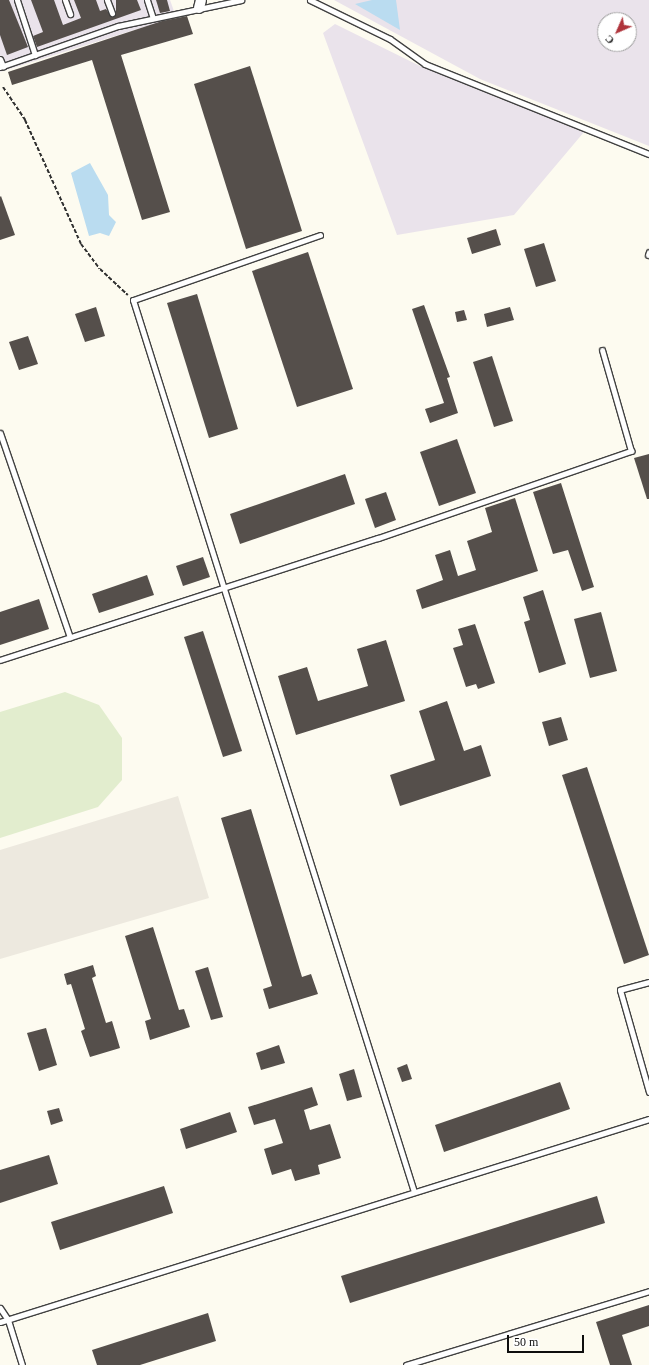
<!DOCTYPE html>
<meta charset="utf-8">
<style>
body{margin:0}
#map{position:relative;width:649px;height:1365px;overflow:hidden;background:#fdfbf0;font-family:"Times New Roman",serif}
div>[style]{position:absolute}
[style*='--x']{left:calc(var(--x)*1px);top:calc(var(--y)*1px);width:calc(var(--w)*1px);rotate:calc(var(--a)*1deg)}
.industrial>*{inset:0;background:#eae3eb}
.pitch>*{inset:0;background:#e2edce}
.plaza>*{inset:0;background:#ede9df}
.water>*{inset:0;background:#badcf0}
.building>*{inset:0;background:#554f4b}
.path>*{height:2px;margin-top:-1px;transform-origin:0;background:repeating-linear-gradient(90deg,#303030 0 4px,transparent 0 6px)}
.roads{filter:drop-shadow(1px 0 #414141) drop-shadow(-1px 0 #414141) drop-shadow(0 1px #414141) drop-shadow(0 -1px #414141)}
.service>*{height:5px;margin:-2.5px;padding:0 2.5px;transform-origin:2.5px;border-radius:2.5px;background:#fff}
.minor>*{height:10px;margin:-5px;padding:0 5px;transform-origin:5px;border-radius:5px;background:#fff}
span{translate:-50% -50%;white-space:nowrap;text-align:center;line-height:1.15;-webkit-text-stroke:4px #fff;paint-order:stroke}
.north{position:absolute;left:597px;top:12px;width:40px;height:40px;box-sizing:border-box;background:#fff;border:1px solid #9f9f9f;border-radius:50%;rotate:225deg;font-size:11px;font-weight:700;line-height:16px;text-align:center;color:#0e0e0e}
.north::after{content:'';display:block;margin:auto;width:14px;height:18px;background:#af343b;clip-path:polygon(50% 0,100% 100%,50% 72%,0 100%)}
.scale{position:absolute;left:507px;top:1335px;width:77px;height:18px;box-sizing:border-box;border:2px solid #0e0e0e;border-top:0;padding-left:5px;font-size:12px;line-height:14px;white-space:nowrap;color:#0e0e0e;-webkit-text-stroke:3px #fff;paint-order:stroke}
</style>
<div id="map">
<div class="industrial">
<div style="clip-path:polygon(0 0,170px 0,176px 17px,0 72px)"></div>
<div style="clip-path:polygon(evenodd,334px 0,649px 0,649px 146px,480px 79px,334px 0,605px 20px,629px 20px,629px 44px,605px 44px,605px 20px)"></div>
<div style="clip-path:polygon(335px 24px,424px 68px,584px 132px,514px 215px,397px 235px,323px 33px)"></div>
</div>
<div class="pitch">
<div style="clip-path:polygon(65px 692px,99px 705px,122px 738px,122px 780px,98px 807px,0 838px,0 712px)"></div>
</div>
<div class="plaza">
<div style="clip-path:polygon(178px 796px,209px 898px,0 959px,0 850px)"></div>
</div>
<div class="water">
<div style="clip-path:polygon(372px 0,396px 0,400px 30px,355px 4px)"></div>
<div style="clip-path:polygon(90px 163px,108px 195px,109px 215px,116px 222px,109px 236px,100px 233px,89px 236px,71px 173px)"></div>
</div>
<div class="building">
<div style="clip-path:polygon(0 0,9px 0,28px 47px,7px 55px,0 35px)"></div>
<div style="clip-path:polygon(31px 0,54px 0,63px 25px,81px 18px,74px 0,96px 0,100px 11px,106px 9px,112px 17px,116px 14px,116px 0,137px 0,141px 10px,37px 47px,33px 36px,43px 32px)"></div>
<div style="clip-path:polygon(156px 0,167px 0,170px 11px,160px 13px)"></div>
<div style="clip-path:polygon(187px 16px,193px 34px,121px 55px,170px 212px,142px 220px,92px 60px,12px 85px,8px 72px,162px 21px)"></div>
<div style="clip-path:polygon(250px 66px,302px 231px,246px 249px,194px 84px)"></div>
<div style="clip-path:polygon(1px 196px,15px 235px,0 240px,0 197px)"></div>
<div style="clip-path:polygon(496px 229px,501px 245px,472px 254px,467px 238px)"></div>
<div style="clip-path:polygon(544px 243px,556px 281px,536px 287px,524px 249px)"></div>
<div style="clip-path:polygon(308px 252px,353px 389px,297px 407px,252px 271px)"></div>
<div style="clip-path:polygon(197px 294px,238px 429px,209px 438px,167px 303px)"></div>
<div style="clip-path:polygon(424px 305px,450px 377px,447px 378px,458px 413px,430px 423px,425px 409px,444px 403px,412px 309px)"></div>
<div style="clip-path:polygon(96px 307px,105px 336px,85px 342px,75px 314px)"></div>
<div style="clip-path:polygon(510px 307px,514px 320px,487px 327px,484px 314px)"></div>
<div style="clip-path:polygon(464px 310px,467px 320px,457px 322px,455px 312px)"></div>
<div style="clip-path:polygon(28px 336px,38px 364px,19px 370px,9px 342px)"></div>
<div style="clip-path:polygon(492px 356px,513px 421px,494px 427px,473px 362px)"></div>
<div style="clip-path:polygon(457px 439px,476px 493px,439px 506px,420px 452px)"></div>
<div style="clip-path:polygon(649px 454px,649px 499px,647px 499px,634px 458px)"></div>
<div style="clip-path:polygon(345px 474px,355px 504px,240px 544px,230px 514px)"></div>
<div style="clip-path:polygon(561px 483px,594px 587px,582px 591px,568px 550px,553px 554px,533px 492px)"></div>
<div style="clip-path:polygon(386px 492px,396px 520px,375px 528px,365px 499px)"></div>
<div style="clip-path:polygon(515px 498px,538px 571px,422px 609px,416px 590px,443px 580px,435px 555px,450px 550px,458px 576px,476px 570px,467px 541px,492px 532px,485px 508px)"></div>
<div style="clip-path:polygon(203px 557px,210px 577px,183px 586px,176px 566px)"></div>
<div style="clip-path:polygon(147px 575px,154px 595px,99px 613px,92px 594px)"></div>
<div style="clip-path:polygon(543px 590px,566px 664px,539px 673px,524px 622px,530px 620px,523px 597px)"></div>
<div style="clip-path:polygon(39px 599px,49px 629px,0 645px,0 612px)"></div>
<div style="clip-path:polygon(601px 612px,617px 671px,590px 678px,574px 619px)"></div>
<div style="clip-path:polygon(475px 624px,495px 683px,478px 689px,476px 684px,466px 687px,453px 648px,463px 645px,458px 629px)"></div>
<div style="clip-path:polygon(203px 631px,242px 751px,223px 757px,184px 637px)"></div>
<div style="clip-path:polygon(386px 640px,405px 701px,296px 735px,278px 676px,307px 667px,318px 701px,368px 686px,357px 649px)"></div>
<div style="clip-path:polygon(447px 701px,464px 751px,481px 745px,491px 776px,400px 806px,390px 775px,435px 760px,419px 711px)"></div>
<div style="clip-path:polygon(561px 717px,568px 740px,549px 746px,542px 722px)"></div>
<div style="clip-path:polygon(587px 767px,649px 955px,624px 964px,562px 775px)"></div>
<div style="clip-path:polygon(251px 809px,302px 977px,311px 974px,318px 994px,269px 1009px,263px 989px,272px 986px,221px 818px)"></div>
<div style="clip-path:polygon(153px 927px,179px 1010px,184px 1009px,190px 1027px,150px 1040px,145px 1021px,151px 1019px,125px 936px)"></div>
<div style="clip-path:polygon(93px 965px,96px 976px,92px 978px,106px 1023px,112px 1021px,120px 1048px,90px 1057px,81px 1031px,85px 1029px,71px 984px,67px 985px,64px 974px)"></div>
<div style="clip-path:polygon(208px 967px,223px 1017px,211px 1020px,195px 971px)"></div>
<div style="clip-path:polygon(46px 1028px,57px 1065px,39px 1071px,27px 1033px)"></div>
<div style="clip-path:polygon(279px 1045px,285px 1063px,261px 1070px,256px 1053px)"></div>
<div style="clip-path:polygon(407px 1064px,412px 1079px,402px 1082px,397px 1068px)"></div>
<div style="clip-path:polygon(354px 1069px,362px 1097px,347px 1101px,339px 1074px)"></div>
<div style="clip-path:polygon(560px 1082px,570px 1109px,444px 1152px,435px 1125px)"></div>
<div style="clip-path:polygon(312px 1087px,318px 1105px,304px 1110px,310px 1130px,330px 1124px,341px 1158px,318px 1165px,320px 1174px,295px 1181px,291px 1169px,272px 1175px,264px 1149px,283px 1143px,275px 1119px,254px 1125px,248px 1107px)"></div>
<div style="clip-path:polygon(59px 1108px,63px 1121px,51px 1125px,47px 1111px)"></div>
<div style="clip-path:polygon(230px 1112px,237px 1132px,186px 1149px,180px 1129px)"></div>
<div style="clip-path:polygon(49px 1155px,58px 1184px,0 1203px,0 1170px)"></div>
<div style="clip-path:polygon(164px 1186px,173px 1213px,60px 1250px,51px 1222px)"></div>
<div style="clip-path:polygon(597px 1196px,605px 1223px,350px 1303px,341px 1276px)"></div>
<div style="clip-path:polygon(649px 1305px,649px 1326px,622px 1335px,632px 1365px,610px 1365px,596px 1322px)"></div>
<div style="clip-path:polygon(208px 1313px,216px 1341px,140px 1365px,97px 1365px,92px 1350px)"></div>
</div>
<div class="path">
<div style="--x:3;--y:87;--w:40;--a:56"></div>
<div style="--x:25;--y:120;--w:136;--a:65.7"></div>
<div style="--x:81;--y:244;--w:31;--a:53"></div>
<div style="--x:100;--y:269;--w:38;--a:43"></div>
</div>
<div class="roads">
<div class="service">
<div style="--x:17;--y:0;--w:58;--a:71.9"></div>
<div style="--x:65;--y:0;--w:15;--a:70"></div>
<div style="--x:107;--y:0;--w:14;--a:69"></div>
<div style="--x:147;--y:0;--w:19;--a:72"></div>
<div style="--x:310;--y:0;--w:89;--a:26"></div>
<div style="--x:390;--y:39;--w:43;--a:35.5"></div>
<div style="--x:425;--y:64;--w:241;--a:21.9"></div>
<div style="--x:0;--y:59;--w:8;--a:67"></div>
<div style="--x:0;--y:67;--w:125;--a:-19.2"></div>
<div style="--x:118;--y:26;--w:126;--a:-11.9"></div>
<div style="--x:320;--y:235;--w:198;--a:160.8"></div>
<div style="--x:133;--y:300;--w:935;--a:72.51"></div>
<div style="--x:648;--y:255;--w:3;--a:-72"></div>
<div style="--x:0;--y:433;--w:216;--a:71.1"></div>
<div style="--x:0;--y:660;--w:397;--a:-17.9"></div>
<div style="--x:378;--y:538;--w:268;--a:-19"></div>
<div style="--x:631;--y:451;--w:105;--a:-106"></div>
<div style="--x:649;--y:982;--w:30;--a:165"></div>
<div style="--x:620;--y:990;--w:106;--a:74.1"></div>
<div style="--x:0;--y:1308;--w:14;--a:56"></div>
<div style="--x:8;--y:1320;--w:47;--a:72.7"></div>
<div style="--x:0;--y:1322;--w:680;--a:-17.37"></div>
<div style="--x:406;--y:1365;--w:254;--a:-16.9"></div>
</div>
<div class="minor">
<div style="--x:199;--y:8;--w:8;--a:-76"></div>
</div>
</div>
<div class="north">С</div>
<div class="scale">50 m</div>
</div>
